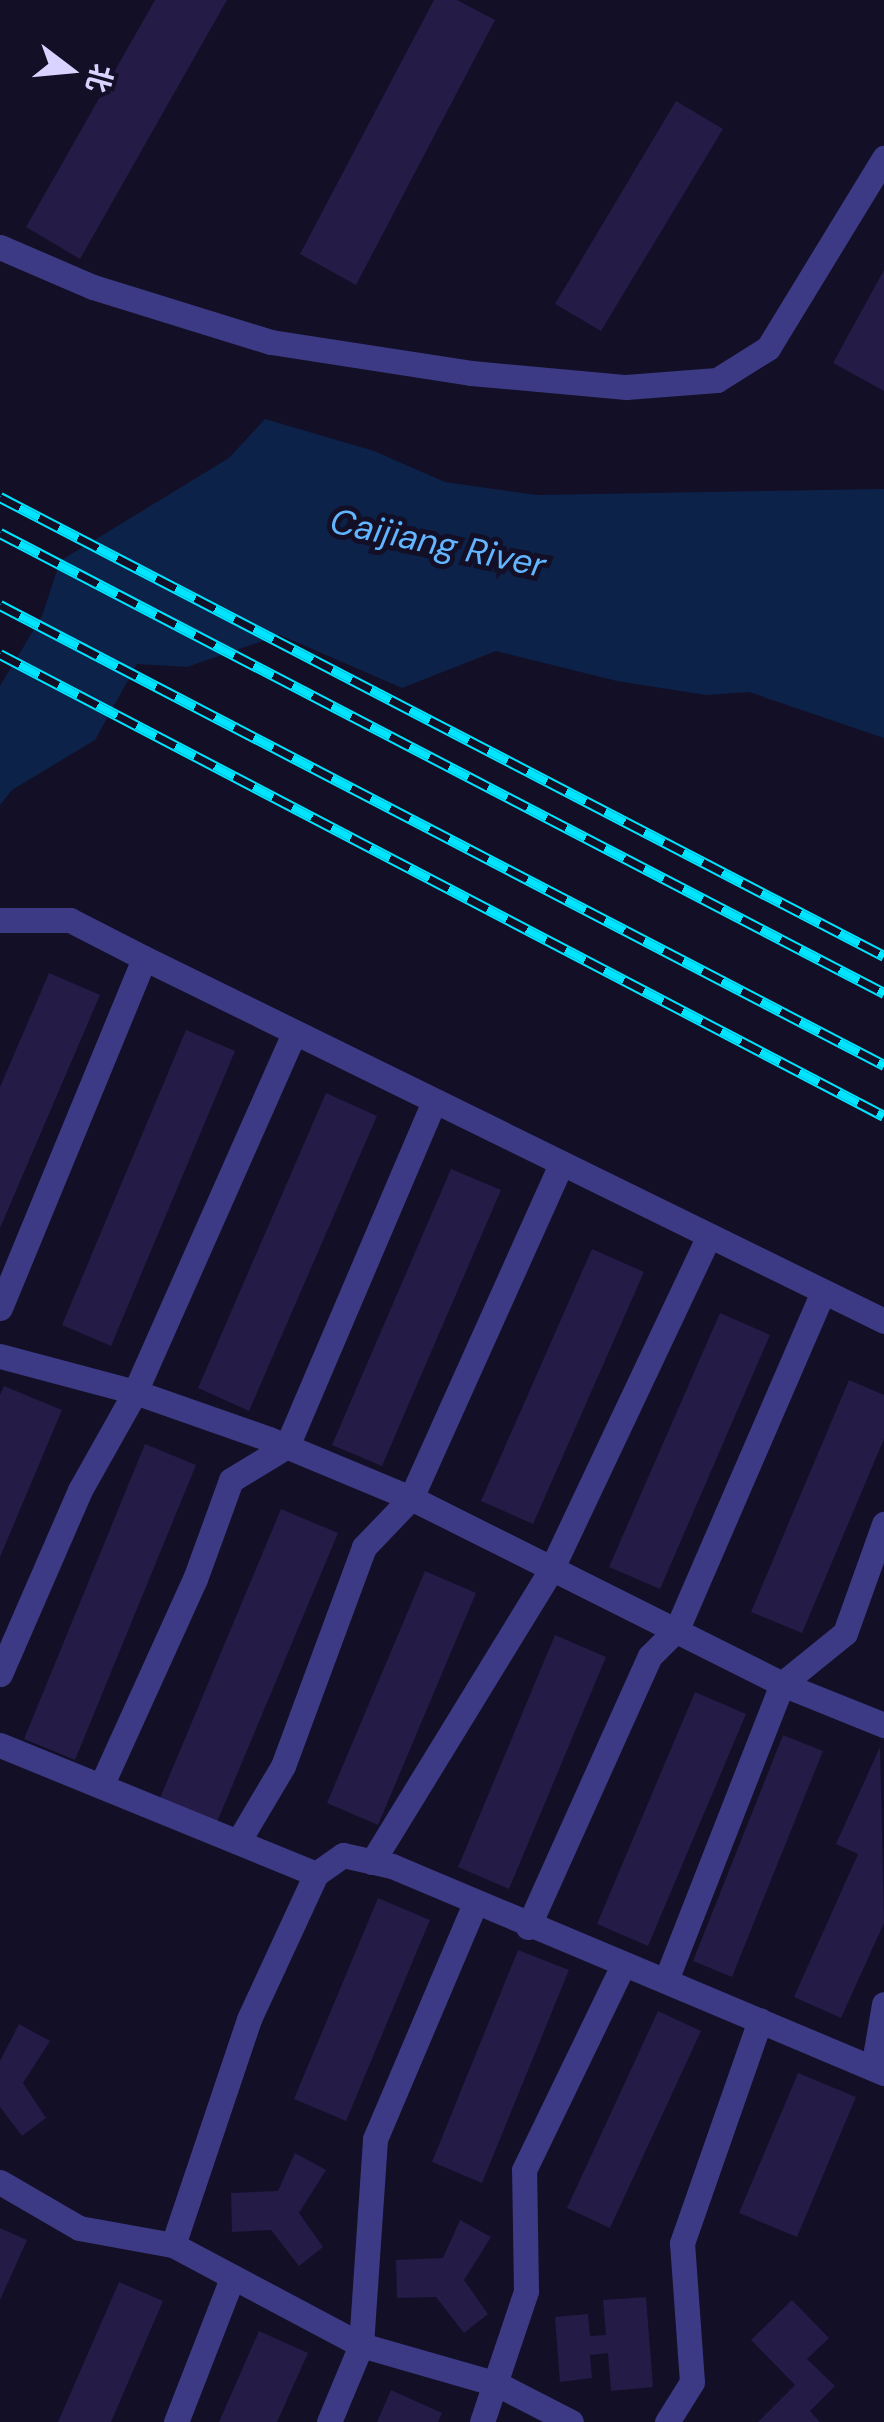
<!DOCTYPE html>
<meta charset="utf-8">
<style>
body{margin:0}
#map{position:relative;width:884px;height:2422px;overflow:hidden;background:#130f26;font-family:"DM Sans","Noto Sans SC",sans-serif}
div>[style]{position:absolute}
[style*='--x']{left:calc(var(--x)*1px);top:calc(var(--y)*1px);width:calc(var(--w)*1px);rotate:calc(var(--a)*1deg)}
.water>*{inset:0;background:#0c2248}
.building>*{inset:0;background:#241b47}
.minor>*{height:25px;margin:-12.5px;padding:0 12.5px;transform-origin:12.5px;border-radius:12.5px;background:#3d3a85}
.rail>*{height:11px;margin-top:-5.5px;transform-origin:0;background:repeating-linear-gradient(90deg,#130f26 0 22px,#00e5ff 0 44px);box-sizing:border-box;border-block:2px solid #00e5ff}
span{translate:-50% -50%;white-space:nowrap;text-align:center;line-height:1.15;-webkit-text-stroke:10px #130f26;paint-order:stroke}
.water-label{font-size:35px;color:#62b6ff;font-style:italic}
.north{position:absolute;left:20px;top:20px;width:100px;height:100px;-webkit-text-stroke:8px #130f26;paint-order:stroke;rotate:106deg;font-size:28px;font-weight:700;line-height:40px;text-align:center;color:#d9d4ff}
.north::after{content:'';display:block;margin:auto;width:35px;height:45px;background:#d9d4ff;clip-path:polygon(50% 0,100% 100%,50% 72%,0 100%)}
</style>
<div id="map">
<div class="water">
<div style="clip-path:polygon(265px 419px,374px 451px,445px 482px,537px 495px,884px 489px,884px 738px,749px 692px,706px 695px,617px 681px,496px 651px,402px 688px,280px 635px,187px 667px,137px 664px,95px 740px,12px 790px,0 805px,0 686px,42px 616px,60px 561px,229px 458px)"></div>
</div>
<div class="building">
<div style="clip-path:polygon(155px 0,227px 0,80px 259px,26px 227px)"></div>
<div style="clip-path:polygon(434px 0,457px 0,495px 20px,356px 285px,300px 254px)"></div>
<div style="clip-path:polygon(676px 101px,723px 129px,601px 331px,555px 304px)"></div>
<div style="clip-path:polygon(884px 270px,884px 391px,833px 363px)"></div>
<div style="clip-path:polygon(49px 973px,100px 995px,0 1228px,0 1087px)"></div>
<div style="clip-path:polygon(186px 1030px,235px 1051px,111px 1346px,62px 1325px)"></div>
<div style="clip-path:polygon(326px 1093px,377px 1116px,249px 1411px,198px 1388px)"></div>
<div style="clip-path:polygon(451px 1169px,501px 1190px,382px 1466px,332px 1445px)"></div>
<div style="clip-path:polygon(592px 1249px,644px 1272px,533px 1524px,481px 1501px)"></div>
<div style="clip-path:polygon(720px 1313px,770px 1335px,660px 1589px,609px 1567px)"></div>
<div style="clip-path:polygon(849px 1380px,884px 1395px,884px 1439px,802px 1633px,751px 1612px)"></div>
<div style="clip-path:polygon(4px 1386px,62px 1410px,0 1557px,0 1395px)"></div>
<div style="clip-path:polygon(145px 1444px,196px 1465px,75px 1760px,24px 1739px)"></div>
<div style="clip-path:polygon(281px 1509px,338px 1533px,215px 1827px,158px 1803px)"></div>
<div style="clip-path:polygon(425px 1571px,476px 1593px,378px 1825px,327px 1803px)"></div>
<div style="clip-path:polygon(555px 1635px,606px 1657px,509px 1889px,458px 1867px)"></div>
<div style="clip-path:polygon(695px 1692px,746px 1714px,648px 1946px,597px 1924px)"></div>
<div style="clip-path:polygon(783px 1735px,823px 1751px,732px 1977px,693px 1961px)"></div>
<div style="clip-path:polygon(880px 1747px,884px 1923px,841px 2018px,794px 1997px,858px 1854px,836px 1844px)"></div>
<div style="clip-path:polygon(378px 1898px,430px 1920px,346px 2121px,294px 2099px)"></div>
<div style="clip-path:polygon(518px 1950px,569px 1970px,482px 2183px,432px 2162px)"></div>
<div style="clip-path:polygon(658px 2011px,701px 2031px,610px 2228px,567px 2208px)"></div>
<div style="clip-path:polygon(19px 2024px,50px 2041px,23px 2083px,46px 2118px,22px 2136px,0 2107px,0 2061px)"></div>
<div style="clip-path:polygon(798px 2073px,856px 2097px,797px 2237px,739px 2213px)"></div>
<div style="clip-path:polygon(295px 2153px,326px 2170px,299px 2213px,323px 2247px,299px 2266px,271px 2230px,232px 2232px,231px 2193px,278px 2191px)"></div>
<div style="clip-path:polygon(460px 2220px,491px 2237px,464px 2280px,488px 2314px,464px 2333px,436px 2297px,397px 2298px,396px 2260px,443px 2258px)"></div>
<div style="clip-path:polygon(0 2228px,27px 2240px,0 2300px)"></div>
<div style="clip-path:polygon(119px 2282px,163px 2301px,111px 2422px,58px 2422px)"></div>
<div style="clip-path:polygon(646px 2297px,653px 2387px,611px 2391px,608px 2353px,590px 2355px,592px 2378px,560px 2382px,555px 2317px,588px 2314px,590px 2336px,606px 2335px,603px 2300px)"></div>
<div style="clip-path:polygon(792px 2300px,829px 2338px,807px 2359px,835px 2386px,810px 2411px,820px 2422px,758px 2422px,795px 2385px,751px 2340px)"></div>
<div style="clip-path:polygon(259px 2331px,308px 2353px,277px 2422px,219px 2422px)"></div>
<div style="clip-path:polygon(391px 2390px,442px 2413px,438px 2422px,377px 2422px)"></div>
</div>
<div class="minor">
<div style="--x:0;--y:247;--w:101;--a:23.3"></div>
<div style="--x:93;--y:287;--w:186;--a:17.2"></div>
<div style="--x:271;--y:342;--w:202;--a:8.8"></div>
<div style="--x:471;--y:373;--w:156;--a:5.2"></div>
<div style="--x:626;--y:387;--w:91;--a:-4.4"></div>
<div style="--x:717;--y:380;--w:60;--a:-32.1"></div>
<div style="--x:768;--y:348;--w:223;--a:-58.6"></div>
<div style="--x:0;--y:920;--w:70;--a:0"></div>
<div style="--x:70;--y:920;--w:83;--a:27.2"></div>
<div style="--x:0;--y:1308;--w:378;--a:-67.6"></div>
<div style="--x:144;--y:958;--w:824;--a:26.13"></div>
<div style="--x:0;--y:1356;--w:140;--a:14.9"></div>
<div style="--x:135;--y:1392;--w:142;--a:19.3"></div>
<div style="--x:269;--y:1439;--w:154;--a:22.6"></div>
<div style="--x:411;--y:1498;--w:415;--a:26.6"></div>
<div style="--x:782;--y:1684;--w:110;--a:21.9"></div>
<div style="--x:0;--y:1674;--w:201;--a:-66.5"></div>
<div style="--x:80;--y:1490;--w:112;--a:-60.7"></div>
<div style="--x:135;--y:1392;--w:393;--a:-66.1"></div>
<div style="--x:0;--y:1745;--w:341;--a:22.2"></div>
<div style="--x:316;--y:1874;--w:33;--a:-35"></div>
<div style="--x:343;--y:1855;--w:50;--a:12.7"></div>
<div style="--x:392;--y:1866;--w:534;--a:22.82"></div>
<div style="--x:101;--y:1786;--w:227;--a:-65.6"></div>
<div style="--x:195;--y:1579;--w:105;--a:-70"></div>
<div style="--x:231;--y:1480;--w:66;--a:-31.3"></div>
<div style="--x:287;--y:1446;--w:375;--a:-66.9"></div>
<div style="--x:238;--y:1842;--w:88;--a:-59.4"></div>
<div style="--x:283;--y:1766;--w:233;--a:-69.7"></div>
<div style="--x:364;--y:1547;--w:68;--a:-46.2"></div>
<div style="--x:411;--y:1498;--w:366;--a:-65.8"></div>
<div style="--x:372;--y:1862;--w:342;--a:-58.5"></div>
<div style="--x:551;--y:1570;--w:369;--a:-64.7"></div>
<div style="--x:528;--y:1927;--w:297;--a:-65.8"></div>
<div style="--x:650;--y:1656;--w:38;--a:-45"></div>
<div style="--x:677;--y:1629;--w:367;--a:-66.6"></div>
<div style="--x:666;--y:1980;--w:318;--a:-68.6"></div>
<div style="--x:782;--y:1684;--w:81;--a:-39"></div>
<div style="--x:845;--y:1633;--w:116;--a:-70.3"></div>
<div style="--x:873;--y:2068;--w:65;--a:-80.2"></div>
<div style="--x:0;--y:2182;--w:91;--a:30.2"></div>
<div style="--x:79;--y:2228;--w:96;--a:10.3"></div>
<div style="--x:173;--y:2245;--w:213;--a:28"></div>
<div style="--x:361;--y:2345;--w:141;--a:16"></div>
<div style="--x:497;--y:2384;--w:83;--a:27.2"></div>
<div style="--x:173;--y:2245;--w:238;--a:-71.4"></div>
<div style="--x:249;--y:2019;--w:160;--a:-65.2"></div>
<div style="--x:176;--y:2422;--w:151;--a:-68.7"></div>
<div style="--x:329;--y:2422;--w:83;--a:-67.4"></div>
<div style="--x:361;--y:2345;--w:206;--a:-86.1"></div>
<div style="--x:375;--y:2139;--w:256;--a:-67"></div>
<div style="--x:482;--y:2422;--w:138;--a:-71.4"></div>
<div style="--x:526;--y:2291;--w:121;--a:-90.9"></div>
<div style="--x:524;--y:2170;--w:225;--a:-64.2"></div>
<div style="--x:667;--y:2422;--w:47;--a:-58"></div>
<div style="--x:692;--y:2382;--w:139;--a:-94.1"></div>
<div style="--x:682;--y:2243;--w:236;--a:-70.7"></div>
</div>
<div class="rail">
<div style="--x:0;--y:497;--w:996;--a:27.44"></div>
<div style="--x:0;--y:533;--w:997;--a:27.49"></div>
<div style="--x:0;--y:605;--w:997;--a:27.49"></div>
<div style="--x:0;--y:654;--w:997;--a:27.59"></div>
</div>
<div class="water-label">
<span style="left:438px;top:543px;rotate:12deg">Caijiang River</span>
</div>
<div class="north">北</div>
</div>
